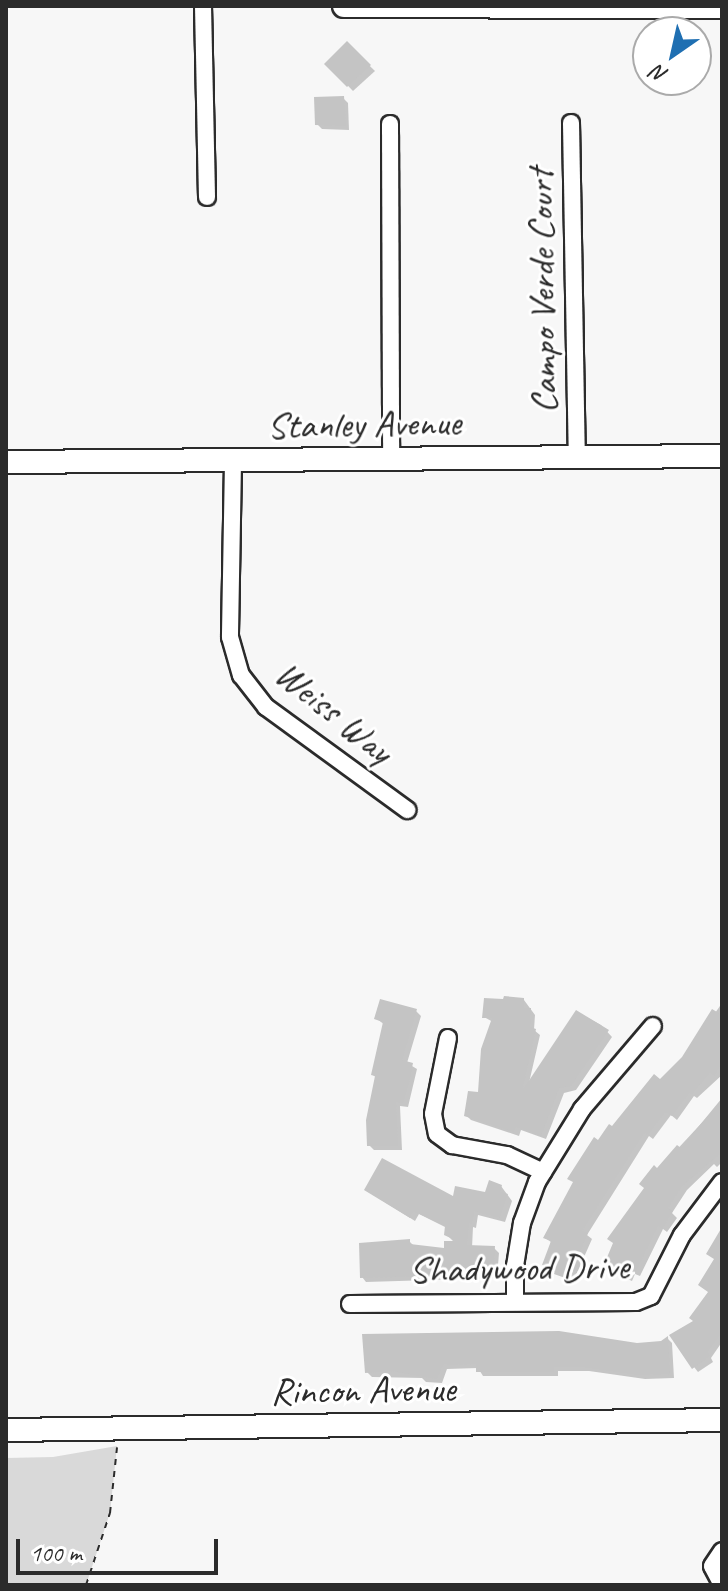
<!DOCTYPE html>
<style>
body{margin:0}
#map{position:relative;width:728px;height:1591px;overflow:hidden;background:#f7f7f7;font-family:Caveat,sans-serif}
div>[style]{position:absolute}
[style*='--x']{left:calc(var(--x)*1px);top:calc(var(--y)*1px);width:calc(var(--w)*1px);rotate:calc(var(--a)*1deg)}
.green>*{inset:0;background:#d9d9d9}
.shadow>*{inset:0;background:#0003}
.building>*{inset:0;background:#c4c4c4}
.path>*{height:2px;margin-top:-1px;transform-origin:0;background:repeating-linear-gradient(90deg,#2b2b2b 0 6px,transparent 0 12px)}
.roads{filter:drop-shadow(2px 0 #2b2b2b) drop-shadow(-2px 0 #2b2b2b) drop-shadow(0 2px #2b2b2b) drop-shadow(0 -2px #2b2b2b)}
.street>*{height:16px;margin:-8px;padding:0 8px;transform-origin:8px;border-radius:8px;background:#fff}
.secondary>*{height:22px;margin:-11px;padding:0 11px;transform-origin:11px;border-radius:11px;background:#fff}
span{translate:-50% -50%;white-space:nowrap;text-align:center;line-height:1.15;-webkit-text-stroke:6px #fff;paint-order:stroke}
.street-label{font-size:38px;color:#2b2b2b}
.frame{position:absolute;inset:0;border:8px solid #2b2b2b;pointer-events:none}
.north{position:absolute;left:632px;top:16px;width:80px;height:80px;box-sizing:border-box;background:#fff;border:2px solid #aaa;border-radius:50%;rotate:214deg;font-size:22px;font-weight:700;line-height:32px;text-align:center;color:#2b2b2b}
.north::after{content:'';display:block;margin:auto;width:28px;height:36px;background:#1f6fb2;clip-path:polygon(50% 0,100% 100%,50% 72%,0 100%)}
.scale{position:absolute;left:16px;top:1539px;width:202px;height:36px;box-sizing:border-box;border:4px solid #2b2b2b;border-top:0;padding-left:10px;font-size:24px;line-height:28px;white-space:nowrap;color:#2b2b2b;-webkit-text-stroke:6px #fff;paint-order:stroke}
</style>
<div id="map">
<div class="green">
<div style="clip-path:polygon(117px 1446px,110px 1513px,86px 1585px,6px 1585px,6px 1458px,53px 1457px)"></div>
</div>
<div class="shadow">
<div style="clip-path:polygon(347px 44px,375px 71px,353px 91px,327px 64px)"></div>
<div style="clip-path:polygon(343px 98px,348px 103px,349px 130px,322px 129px,317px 124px)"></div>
<div style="clip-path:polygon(524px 1000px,535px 1015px,534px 1030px,540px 1035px,529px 1083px,577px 1012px,601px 1025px,612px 1037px,576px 1090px,564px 1093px,546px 1139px,521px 1130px,519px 1136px,471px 1120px,466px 1115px,479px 1095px,493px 1022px,484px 1017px)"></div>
<div style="clip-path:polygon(722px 1003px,722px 1075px,697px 1098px,694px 1096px,677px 1120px,671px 1115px,653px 1139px,649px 1136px,587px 1235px,592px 1239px,573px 1282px,549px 1269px,544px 1264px,551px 1242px,545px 1238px,599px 1143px,684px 1058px)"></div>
<div style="clip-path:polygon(416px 1011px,421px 1016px,407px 1063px,417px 1069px,408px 1107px,400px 1106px,402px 1150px,374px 1150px,369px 1145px,377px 1078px,373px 1075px,385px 1025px,377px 1019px)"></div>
<div style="clip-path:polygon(722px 1101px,722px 1162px,717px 1167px,714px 1164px,687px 1190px,672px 1213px,677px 1218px,667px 1232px,663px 1229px,640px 1276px,635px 1274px,632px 1281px,610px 1271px,605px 1267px,658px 1170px)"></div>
<div style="clip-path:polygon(501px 1186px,512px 1201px,505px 1222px,478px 1215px,476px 1228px,473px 1227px,472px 1248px,494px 1248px,499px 1253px,497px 1278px,366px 1282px,362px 1277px,410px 1242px,414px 1246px,446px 1250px,455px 1243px,446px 1234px,447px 1228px,419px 1214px,415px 1221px,372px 1194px,455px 1199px,487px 1195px)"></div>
<div style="clip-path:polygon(722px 1233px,722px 1342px,711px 1358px,713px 1362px,698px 1372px,694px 1367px,695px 1321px,710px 1292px)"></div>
<div style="clip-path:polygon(668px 1339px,672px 1343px,674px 1378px,645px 1379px,589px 1371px,558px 1371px,558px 1376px,483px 1376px,478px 1368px,447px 1369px,442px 1383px,426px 1382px,422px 1378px,372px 1377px,367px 1372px,661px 1343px)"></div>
</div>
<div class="building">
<div style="clip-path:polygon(347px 41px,371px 65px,347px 87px,324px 64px)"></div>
<div style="clip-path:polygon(344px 96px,346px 126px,315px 125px,314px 97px)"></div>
<div style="clip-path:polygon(504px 996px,524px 998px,524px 1008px,531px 1008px,530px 1027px,536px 1029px,522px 1091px,576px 1010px,609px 1030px,571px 1086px,559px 1088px,541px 1136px,516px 1127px,514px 1132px,464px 1116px,468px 1091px,478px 1092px,481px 1049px,492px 1018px,482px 1018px,484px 998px,503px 999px)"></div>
<div style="clip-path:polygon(380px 999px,417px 1009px,402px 1060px,413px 1063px,409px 1082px,403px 1103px,396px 1102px,398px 1146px,367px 1146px,366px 1120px,375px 1076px,371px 1075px,383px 1022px,374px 1019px)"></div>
<div style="clip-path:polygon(712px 1009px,722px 1015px,722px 1063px,714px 1076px,710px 1073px,691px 1095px,689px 1093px,672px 1116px,665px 1112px,648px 1135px,644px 1133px,582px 1231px,588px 1233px,568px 1279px,554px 1274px,555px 1269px,542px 1265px,551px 1241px,543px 1238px,573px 1182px,567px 1179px,594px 1137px,598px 1140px,609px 1124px,612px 1126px,654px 1074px,660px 1079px,682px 1057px)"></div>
<div style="clip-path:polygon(722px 1098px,722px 1152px,682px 1186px,668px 1208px,673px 1211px,662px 1229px,658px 1226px,635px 1273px,630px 1271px,627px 1277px,603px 1267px,613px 1243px,607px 1239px,644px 1188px,639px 1184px,654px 1165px,657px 1168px,677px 1145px,681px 1148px)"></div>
<div style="clip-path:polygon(382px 1158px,453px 1196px,455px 1186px,485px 1192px,489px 1180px,502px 1185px,500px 1192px,508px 1194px,500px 1218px,474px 1211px,472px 1224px,469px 1223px,467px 1245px,495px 1246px,493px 1274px,360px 1278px,359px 1243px,410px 1239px,410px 1244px,444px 1248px,444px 1241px,457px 1241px,444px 1235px,445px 1226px,413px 1211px,410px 1218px,364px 1190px)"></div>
<div style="clip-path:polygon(722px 1227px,722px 1332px,707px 1352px,710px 1356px,692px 1369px,669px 1335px,693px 1321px,689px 1318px,708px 1292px,698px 1285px,714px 1259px,706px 1254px)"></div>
<div style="clip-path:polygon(559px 1331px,637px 1343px,661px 1341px,668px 1336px,670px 1374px,639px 1375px,583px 1367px,554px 1367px,554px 1372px,476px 1372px,476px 1364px,443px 1365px,437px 1379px,392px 1371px,365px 1373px,362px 1334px)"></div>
</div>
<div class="path">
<div style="--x:86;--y:1585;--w:76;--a:-71.6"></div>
<div style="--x:110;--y:1513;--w:66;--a:-83.9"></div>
</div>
<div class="roads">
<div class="street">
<div style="--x:203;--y:6;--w:191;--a:88.8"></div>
<div style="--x:571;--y:123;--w:335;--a:89"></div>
<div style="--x:390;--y:124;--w:336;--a:89.8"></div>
<div style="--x:233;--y:462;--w:175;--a:91"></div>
<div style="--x:230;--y:637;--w:40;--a:74"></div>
<div style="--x:241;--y:675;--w:41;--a:52"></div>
<div style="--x:266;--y:707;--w:175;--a:36.1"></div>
<div style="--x:448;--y:1038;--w:77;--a:101.2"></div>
<div style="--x:433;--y:1114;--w:20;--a:79"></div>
<div style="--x:437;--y:1134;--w:19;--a:36"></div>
<div style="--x:452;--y:1145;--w:56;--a:10.3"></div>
<div style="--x:507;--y:1155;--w:40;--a:25"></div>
<div style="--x:515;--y:1302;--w:36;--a:-90"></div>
<div style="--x:515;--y:1266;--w:44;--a:-80.8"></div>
<div style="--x:522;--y:1223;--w:44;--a:-69.9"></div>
<div style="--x:537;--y:1182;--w:86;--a:-58.3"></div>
<div style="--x:582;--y:1109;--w:109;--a:-49.5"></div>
<div style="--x:350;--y:1304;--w:286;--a:-0.4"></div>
<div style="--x:636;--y:1302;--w:16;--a:-22"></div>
<div style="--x:651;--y:1296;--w:68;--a:-63.1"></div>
<div style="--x:682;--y:1235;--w:66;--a:-53"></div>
<div style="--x:722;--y:1585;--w:21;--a:-118"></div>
<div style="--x:712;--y:1566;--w:18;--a:-56"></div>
</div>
<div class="secondary">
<div style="--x:344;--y:6;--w:378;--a:0.2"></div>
<div style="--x:6;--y:462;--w:716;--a:-0.48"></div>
<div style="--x:6;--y:1430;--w:716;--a:-0.8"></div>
</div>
</div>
<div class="street-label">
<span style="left:542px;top:291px;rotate:-91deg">Campo Verde Court</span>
<span style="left:364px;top:424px;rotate:-1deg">Stanley Avenue</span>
<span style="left:334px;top:712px;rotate:39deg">Weiss Way</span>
<span style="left:519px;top:1268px;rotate:-1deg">Shadywood Drive</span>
<span style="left:363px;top:1390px;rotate:-1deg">Rincon Avenue</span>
</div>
<div class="frame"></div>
<div class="north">N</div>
<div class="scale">100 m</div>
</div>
